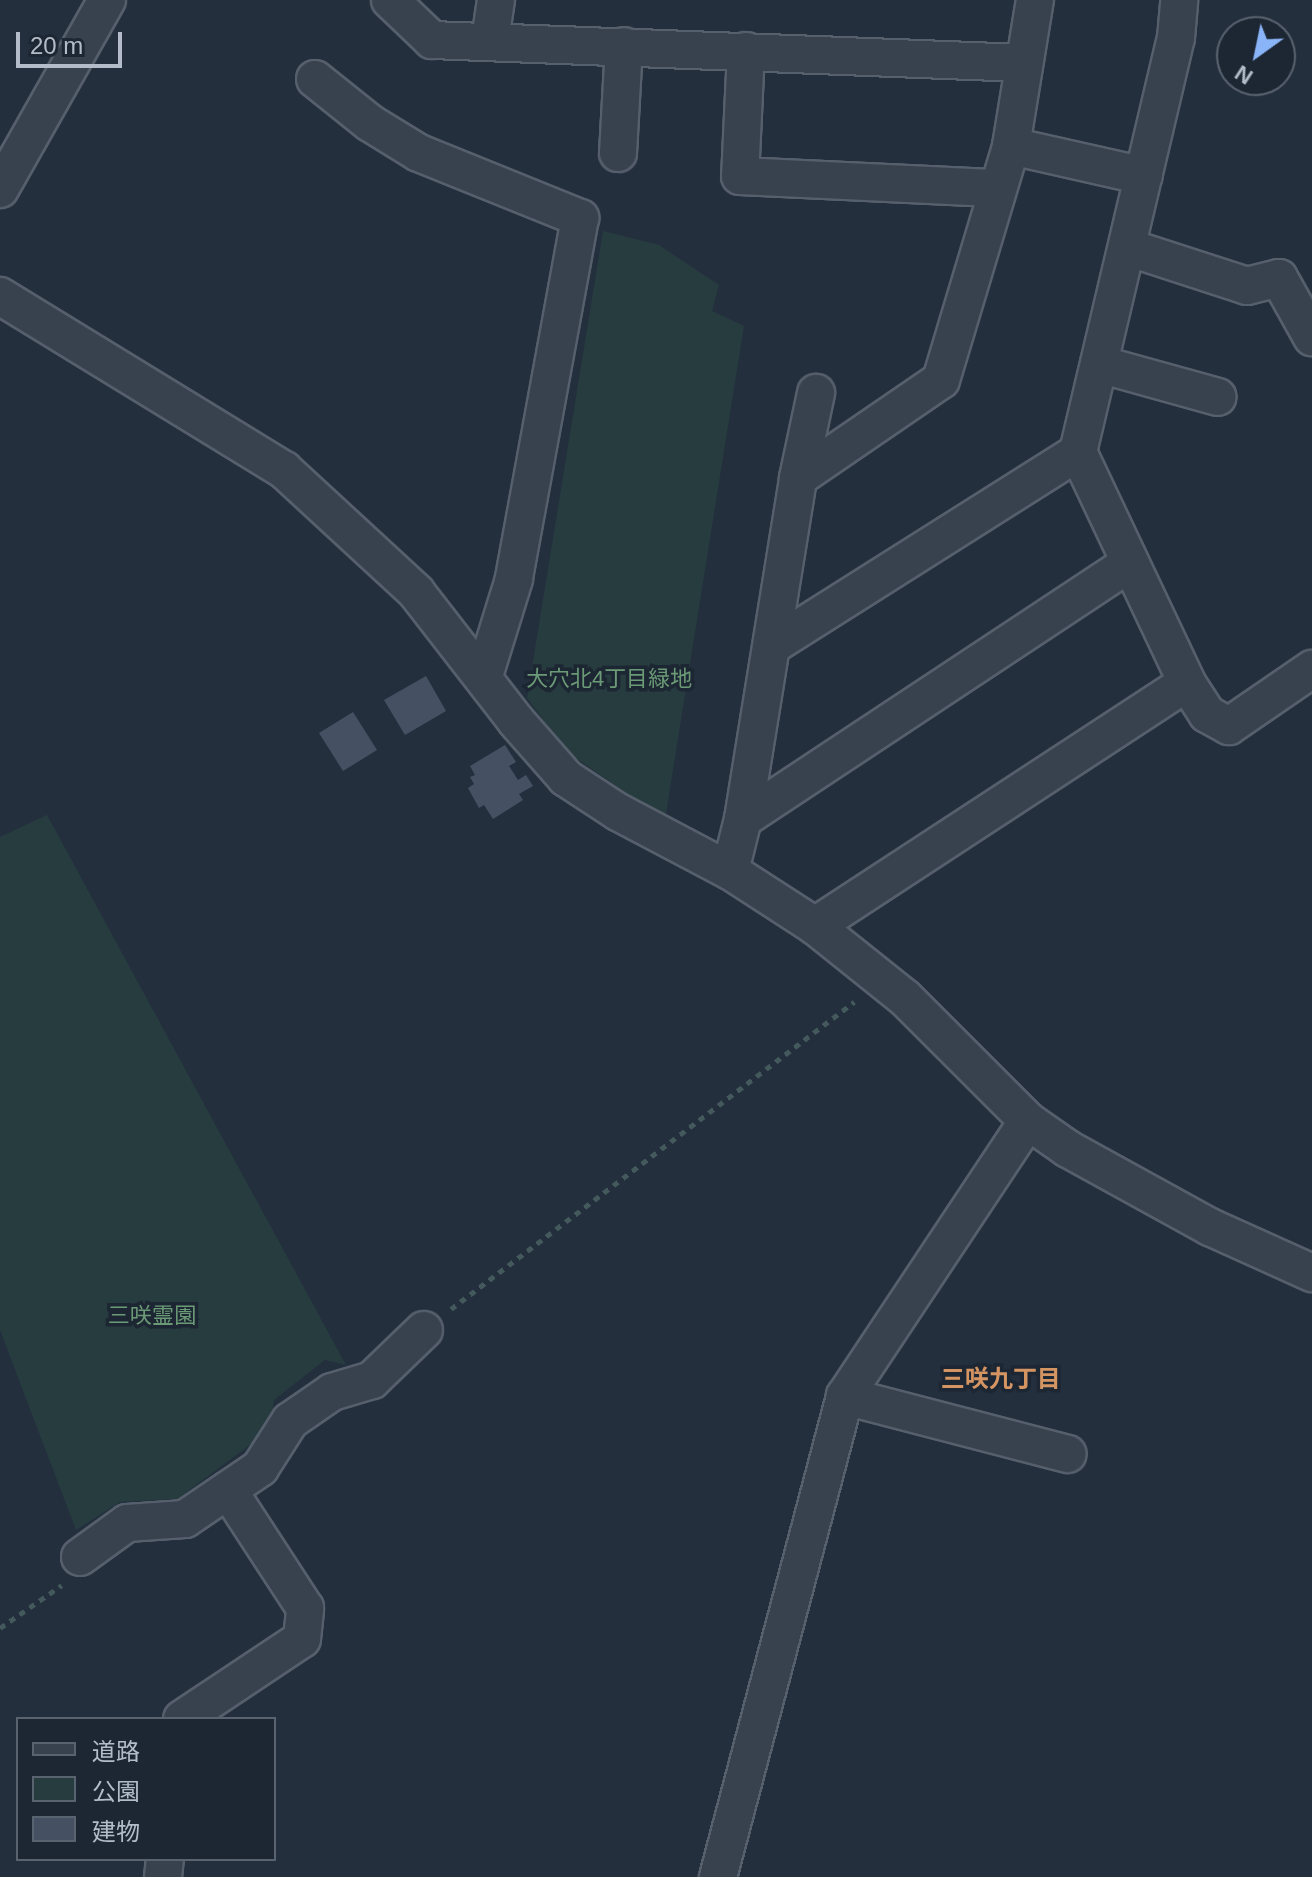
<!DOCTYPE html>
<meta charset="utf-8">
<style>
body{margin:0}
#map{position:relative;width:1312px;height:1877px;overflow:hidden;background:#242f3e;font-family:Helvetica,"Noto Sans JP",sans-serif}
div>[style]{position:absolute}
[style*='--x']{left:calc(var(--x)*1px);top:calc(var(--y)*1px);width:calc(var(--w)*1px);rotate:calc(var(--a)*1deg)}
.green>*{inset:0;background:#263c3f}
.building>*{inset:0;background:#455162}
.path>*{height:5px;margin-top:-2.5px;transform-origin:0;background:repeating-linear-gradient(90deg,#44595c 0 6px,transparent 0 12px)}
.roads{filter:drop-shadow(2px 0 #565f6c) drop-shadow(-2px 0 #565f6c) drop-shadow(0 2px #565f6c) drop-shadow(0 -2px #565f6c)}
.minor>*{height:36px;margin:-18px;padding:0 18px;transform-origin:18px;border-radius:18px;background:#38414e}
span{translate:-50% -50%;white-space:nowrap;text-align:center;line-height:1.15;-webkit-text-stroke:7px #1d2633;paint-order:stroke}
.park-label{font-size:22px;color:#6b9a76}
.neighbourhood-label{font-size:24px;color:#d59563;font-weight:700}
.legend{position:absolute;left:16px;top:1717px;width:260px;height:144px;box-sizing:border-box;background:#1d2633;border:2px solid #59626f;margin:0;padding:10px 14px;list-style:none;font-size:24px;color:#b4bcc9}
.legend li{display:flex;align-items:center;gap:16px;height:40px}
.legend b{width:40px;border:2px solid #59626f}
.north{position:absolute;left:1216px;top:16px;width:80px;height:80px;box-sizing:border-box;background:#1d2633;border:2px solid #59626f;border-radius:50%;rotate:213deg;font-size:22px;font-weight:700;line-height:32px;text-align:center;color:#b4bcc9}
.north::after{content:'';display:block;margin:auto;width:28px;height:36px;background:#8ab4f8;clip-path:polygon(50% 0,100% 100%,50% 72%,0 100%)}
.scale{position:absolute;left:16px;top:32px;width:106px;height:36px;box-sizing:border-box;border:4px solid #b4bcc9;border-top:0;padding-left:10px;font-size:24px;line-height:28px;white-space:nowrap;color:#b4bcc9;-webkit-text-stroke:6px #1d2633;paint-order:stroke}
</style>
<div id="map">
<div class="green">
<div style="clip-path:polygon(603px 231px,659px 245px,719px 285px,712px 311px,744px 326px,665px 820px,566px 751px,527px 698px)"></div>
<div style="clip-path:polygon(47px 815px,346px 1365px,325px 1360px,274px 1400px,270px 1430px,177px 1499px,120px 1502px,76px 1530px,0 1330px,0 837px)"></div>
</div>
<div class="building">
<div style="clip-path:polygon(426px 676px,446px 711px,405px 735px,384px 700px)"></div>
<div style="clip-path:polygon(353px 712px,377px 750px,343px 771px,319px 733px)"></div>
<div style="clip-path:polygon(505px 745px,516px 762px,509px 766px,518px 780px,526px 775px,533px 786px,519px 794px,523px 800px,493px 819px,484px 805px,479px 808px,468px 788px,474px 784px,470px 777px,475px 775px,470px 766px)"></div>
</div>
<div class="path">
<div style="--x:451;--y:1309;--w:507;--a:-37.3"></div>
<div style="--x:0;--y:1628;--w:75;--a:-34.7"></div>
</div>
<div class="roads">
<div class="minor">
<div style="--x:390;--y:0;--w:58;--a:43.6"></div>
<div style="--x:432;--y:40;--w:591;--a:2.23"></div>
<div style="--x:490;--y:40;--w:40;--a:-81.5"></div>
<div style="--x:746;--y:51;--w:125;--a:92.7"></div>
<div style="--x:740;--y:176;--w:258;--a:2.7"></div>
<div style="--x:315;--y:79;--w:70;--a:38.7"></div>
<div style="--x:370;--y:123;--w:57;--a:31.5"></div>
<div style="--x:419;--y:153;--w:174;--a:22"></div>
<div style="--x:580;--y:218;--w:367;--a:100.4"></div>
<div style="--x:514;--y:579;--w:102;--a:107.2"></div>
<div style="--x:1011;--y:146;--w:136;--a:12.7"></div>
<div style="--x:618;--y:153;--w:107;--a:-86.8"></div>
<div style="--x:0;--y:189;--w:217;--a:-60.5"></div>
<div style="--x:1127;--y:247;--w:126;--a:18"></div>
<div style="--x:1247;--y:286;--w:33;--a:-14"></div>
<div style="--x:1279;--y:278;--w:68;--a:60.8"></div>
<div style="--x:0;--y:296;--w:333;--a:31.5"></div>
<div style="--x:284;--y:470;--w:180;--a:42.7"></div>
<div style="--x:416;--y:592;--w:163;--a:52.2"></div>
<div style="--x:516;--y:721;--w:76;--a:48.7"></div>
<div style="--x:566;--y:778;--w:62;--a:33.2"></div>
<div style="--x:618;--y:812;--w:127;--a:27.8"></div>
<div style="--x:730;--y:871;--w:101;--a:32.9"></div>
<div style="--x:815;--y:926;--w:115;--a:38.7"></div>
<div style="--x:905;--y:998;--w:174;--a:45"></div>
<div style="--x:1028;--y:1121;--w:49;--a:35"></div>
<div style="--x:1068;--y:1149;--w:162;--a:28.8"></div>
<div style="--x:1210;--y:1227;--w:112;--a:24.3"></div>
<div style="--x:1099;--y:364;--w:123;--a:15.5"></div>
<div style="--x:1078;--y:452;--w:255;--a:64.7"></div>
<div style="--x:1187;--y:683;--w:37;--a:57"></div>
<div style="--x:1207;--y:714;--w:25;--a:29"></div>
<div style="--x:1229;--y:726;--w:101;--a:-34.5"></div>
<div style="--x:798;--y:478;--w:173;--a:-34.4"></div>
<div style="--x:941;--y:380;--w:244;--a:-73.3"></div>
<div style="--x:1011;--y:146;--w:148;--a:-80.7"></div>
<div style="--x:773;--y:645;--w:361;--a:-32.3"></div>
<div style="--x:1078;--y:452;--w:425;--a:-76.7"></div>
<div style="--x:1176;--y:38;--w:38;--a:-85"></div>
<div style="--x:743;--y:819;--w:464;--a:-33.5"></div>
<div style="--x:730;--y:871;--w:54;--a:-76"></div>
<div style="--x:743;--y:819;--w:345;--a:-80.8"></div>
<div style="--x:798;--y:478;--w:87;--a:-78"></div>
<div style="--x:815;--y:926;--w:444;--a:-33.2"></div>
<div style="--x:845;--y:1396;--w:230;--a:14.6"></div>
<div style="--x:80;--y:1557;--w:58;--a:-35.9"></div>
<div style="--x:127;--y:1523;--w:58;--a:-3.9"></div>
<div style="--x:185;--y:1519;--w:91;--a:-34.2"></div>
<div style="--x:260;--y:1468;--w:56;--a:-57.4"></div>
<div style="--x:290;--y:1421;--w:51;--a:-34.6"></div>
<div style="--x:332;--y:1392;--w:42;--a:-16.7"></div>
<div style="--x:372;--y:1380;--w:72;--a:-43.9"></div>
<div style="--x:182;--y:1719;--w:144;--a:-33.7"></div>
<div style="--x:302;--y:1639;--w:31;--a:-84"></div>
<div style="--x:305;--y:1608;--w:141;--a:-123.1"></div>
<div style="--x:163;--y:1877;--w:18;--a:-84"></div>
<div style="--x:718;--y:1877;--w:497;--a:-75.2"></div>
<div style="--x:845;--y:1396;--w:330;--a:-56.4"></div>
</div>
</div>
<div class="park-label">
<span style="left:609px;top:679px">大穴北4丁目緑地</span>
<span style="left:152px;top:1316px">三咲霊園</span>
</div>
<div class="neighbourhood-label">
<span style="left:1001px;top:1379px">三咲九丁目</span>
</div>
<ul class="legend">
<li><b style="height:10px;background:#38414e"></b>道路</li>
<li><b style="height:22px;background:#263c3f"></b>公園</li>
<li><b style="height:22px;background:#455162"></b>建物</li>
</ul>
<div class="north">N</div>
<div class="scale">20 m</div>
</div>
